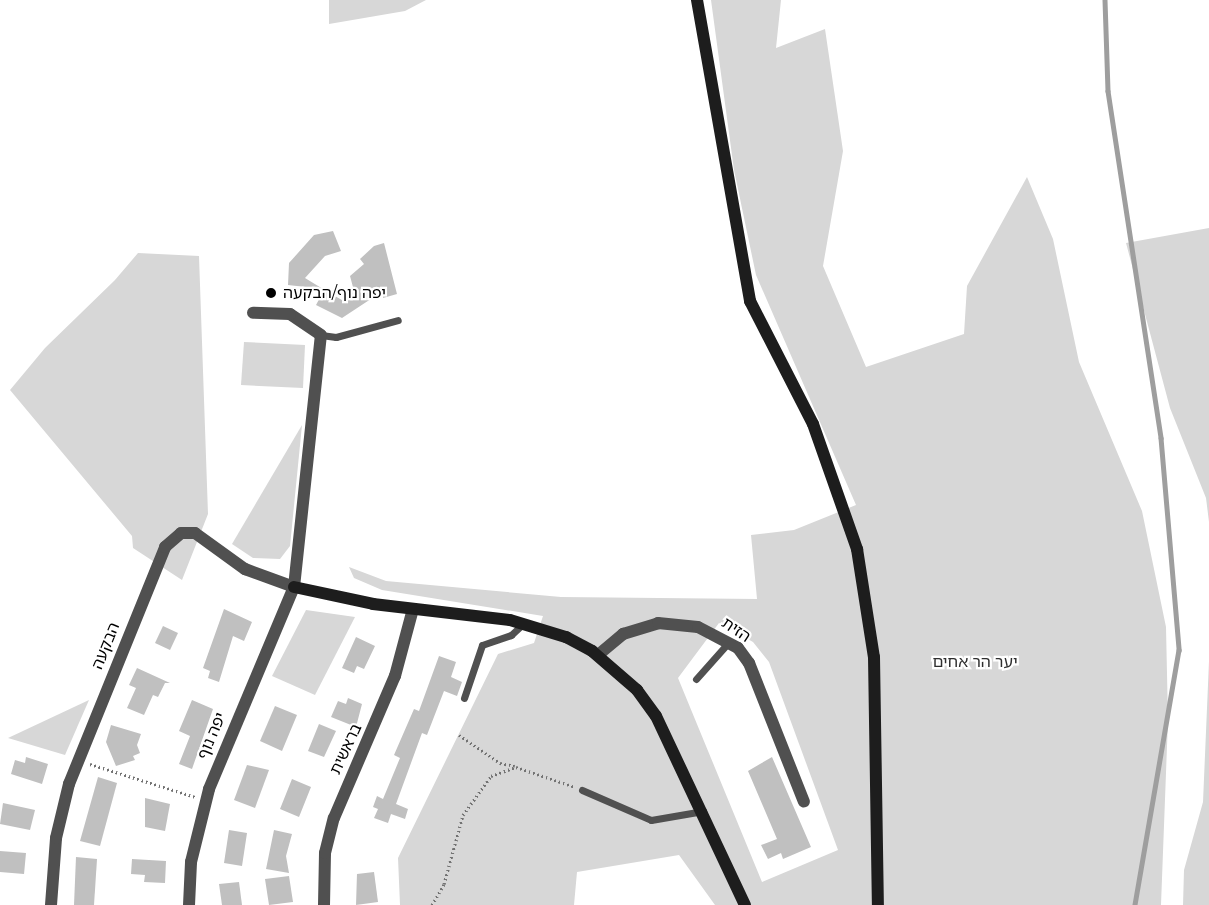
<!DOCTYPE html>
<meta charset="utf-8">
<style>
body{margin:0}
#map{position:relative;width:1209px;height:905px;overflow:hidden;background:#fff;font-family:Montserrat,"Noto Sans Hebrew",sans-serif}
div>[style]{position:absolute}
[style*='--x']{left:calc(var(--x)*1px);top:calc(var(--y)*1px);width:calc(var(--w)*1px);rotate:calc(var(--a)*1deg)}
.green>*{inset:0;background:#d7d7d7}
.stream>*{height:4.5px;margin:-2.25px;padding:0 2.25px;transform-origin:2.25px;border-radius:2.25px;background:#9e9e9e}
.building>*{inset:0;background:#c0c0c0}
.path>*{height:3px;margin-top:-1.5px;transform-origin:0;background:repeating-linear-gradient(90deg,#727272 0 1.5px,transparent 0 4.5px)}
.lane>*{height:7px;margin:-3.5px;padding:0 3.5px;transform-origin:3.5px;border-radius:3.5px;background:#505050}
.street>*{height:12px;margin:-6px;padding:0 6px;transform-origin:6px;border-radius:6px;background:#505050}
.secondary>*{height:12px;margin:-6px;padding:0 6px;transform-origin:6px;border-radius:6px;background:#1d1d1d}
.dots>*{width:16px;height:16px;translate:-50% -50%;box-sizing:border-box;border:3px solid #fff;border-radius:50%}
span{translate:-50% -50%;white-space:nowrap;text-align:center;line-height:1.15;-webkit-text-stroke:4.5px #fff;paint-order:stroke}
.poi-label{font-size:16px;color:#000}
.left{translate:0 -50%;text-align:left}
.street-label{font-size:16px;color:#000}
.park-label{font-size:16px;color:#2e2e2e}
</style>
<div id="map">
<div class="green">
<div style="clip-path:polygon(329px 0,426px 0,405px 11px,329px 24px)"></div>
<div style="clip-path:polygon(evenodd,711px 0,781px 0,776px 48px,825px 29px,843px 151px,823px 266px,866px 367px,964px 334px,967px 286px,1027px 177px,1053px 239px,1079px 362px,1142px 511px,1166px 627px,1168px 720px,1161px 905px,715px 905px,679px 855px,577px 872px,574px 905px,400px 905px,398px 858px,498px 654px,534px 643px,543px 616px,382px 590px,354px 578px,349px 567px,386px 581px,561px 597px,757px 599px,751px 535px,794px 530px,856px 505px,756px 275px,734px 170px,711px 0,719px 623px,753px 642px,769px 662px,838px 850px,762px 882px,678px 678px,719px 623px)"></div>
<div style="clip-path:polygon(1209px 228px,1209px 522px,1206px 498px,1170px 408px,1126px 243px)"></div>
<div style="clip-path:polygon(138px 253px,199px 256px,208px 514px,182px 580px,133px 548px,132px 536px,10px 390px,45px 348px,115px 280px)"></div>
<div style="clip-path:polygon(244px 342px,305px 345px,303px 388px,241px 385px)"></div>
<div style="clip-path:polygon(302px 425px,290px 546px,280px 559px,253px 558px,232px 544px)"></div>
<div style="clip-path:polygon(306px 610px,355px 617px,315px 695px,272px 676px)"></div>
<div style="clip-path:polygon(1209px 661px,1209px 905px,1183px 905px,1184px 870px,1203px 802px)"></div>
<div style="clip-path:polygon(89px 700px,65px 755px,8px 738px)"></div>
</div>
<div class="stream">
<div style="--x:1105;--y:0;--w:91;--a:88.1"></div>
<div style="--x:1108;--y:91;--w:351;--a:81.3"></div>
<div style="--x:1161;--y:438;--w:213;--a:85.1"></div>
<div style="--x:1179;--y:650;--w:259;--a:99.8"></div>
</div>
<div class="building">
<div style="clip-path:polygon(333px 231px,341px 251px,325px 256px,305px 278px,323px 289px,288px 285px,289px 263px,314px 235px)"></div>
<div style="clip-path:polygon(384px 243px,397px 294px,383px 298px,383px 291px,342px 318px,316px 305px,324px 290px,342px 300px,354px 291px,350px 276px,364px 264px,360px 259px,374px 246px)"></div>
<div style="clip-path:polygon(224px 609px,252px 622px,244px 641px,233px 636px,219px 682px,208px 678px,210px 671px,203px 668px)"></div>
<div style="clip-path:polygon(163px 626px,178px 633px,170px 650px,155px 643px)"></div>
<div style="clip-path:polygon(356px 637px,375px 646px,364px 669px,357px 666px,354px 673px,342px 668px)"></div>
<div style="clip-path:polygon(439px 656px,456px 662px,451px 677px,462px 682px,457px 696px,444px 691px,427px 735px,422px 733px,396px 804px,408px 809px,405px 819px,391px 814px,388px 823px,374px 818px,378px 809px,373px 807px,377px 796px,383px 799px,400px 758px,394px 755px,414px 709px,419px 711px)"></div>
<div style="clip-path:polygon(137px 668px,170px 683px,165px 683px,158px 697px,153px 695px,144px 715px,127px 708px,136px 688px,129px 685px)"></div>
<div style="clip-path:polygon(348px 698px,362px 704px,356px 727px,331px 717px,338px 701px,346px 704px)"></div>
<div style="clip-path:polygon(192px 700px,213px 709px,192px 769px,179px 764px,190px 736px,179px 731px)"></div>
<div style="clip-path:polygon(275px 706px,297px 715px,282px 751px,260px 741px)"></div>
<div style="clip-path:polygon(319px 724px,336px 731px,324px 757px,308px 751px)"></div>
<div style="clip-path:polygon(111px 725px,141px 734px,137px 745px,140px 753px,133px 756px,135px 760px,116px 766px,106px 742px)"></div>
<div style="clip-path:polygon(26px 757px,48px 764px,42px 784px,11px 774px,15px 760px,25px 763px)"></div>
<div style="clip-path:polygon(772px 757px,811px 847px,783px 859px,781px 853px,768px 859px,761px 845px,777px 839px,748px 771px)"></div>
<div style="clip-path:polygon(247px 765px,269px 770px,255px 808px,234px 800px)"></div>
<div style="clip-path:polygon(98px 777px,117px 783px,100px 846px,80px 841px)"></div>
<div style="clip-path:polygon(292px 779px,311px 787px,299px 817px,280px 809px)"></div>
<div style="clip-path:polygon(145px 798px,170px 804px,165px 831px,145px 827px)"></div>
<div style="clip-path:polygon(3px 803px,35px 810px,30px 830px,0 824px)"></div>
<div style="clip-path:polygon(229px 830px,247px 833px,242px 866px,224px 863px)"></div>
<div style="clip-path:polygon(274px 830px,292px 834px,286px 856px,289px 873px,266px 869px)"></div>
<div style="clip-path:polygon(0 851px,26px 853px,24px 874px,0 872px)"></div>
<div style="clip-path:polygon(76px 857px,97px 859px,94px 905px,74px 905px)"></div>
<div style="clip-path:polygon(132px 859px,166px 861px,165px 883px,144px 882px,145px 875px,131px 874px)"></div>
<div style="clip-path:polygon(374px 872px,378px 902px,356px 905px,357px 874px)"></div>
<div style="clip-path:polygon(289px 876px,293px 902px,269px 905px,265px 879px)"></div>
<div style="clip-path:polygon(239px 882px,242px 905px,222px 905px,219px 884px)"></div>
</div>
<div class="path">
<div style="--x:459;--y:735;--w:50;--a:34.3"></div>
<div style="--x:500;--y:763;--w:15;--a:11"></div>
<div style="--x:90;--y:764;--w:110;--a:17.4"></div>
<div style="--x:432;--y:905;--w:24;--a:-60"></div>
<div style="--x:444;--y:884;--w:72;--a:-74.6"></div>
<div style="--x:463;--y:815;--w:48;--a:-54.3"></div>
<div style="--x:491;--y:776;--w:27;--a:-20"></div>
<div style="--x:516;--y:767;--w:62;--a:18.7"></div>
</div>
<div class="lane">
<div style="--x:321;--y:335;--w:15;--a:8"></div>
<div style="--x:336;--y:337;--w:64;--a:-15.3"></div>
<div style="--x:696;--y:679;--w:50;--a:-48.3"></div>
<div style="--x:464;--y:698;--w:56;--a:-71.2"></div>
<div style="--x:482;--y:645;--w:31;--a:-19"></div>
<div style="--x:511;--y:635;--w:18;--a:-43"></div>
<div style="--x:582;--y:790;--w:75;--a:23.5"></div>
<div style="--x:651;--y:820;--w:53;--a:-9.8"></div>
</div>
<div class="street">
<div style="--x:598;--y:655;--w:33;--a:-40"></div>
<div style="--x:623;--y:634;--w:37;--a:-17"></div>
<div style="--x:658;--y:623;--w:40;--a:5.7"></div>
<div style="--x:698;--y:627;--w:45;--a:27.7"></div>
<div style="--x:738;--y:648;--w:19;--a:54"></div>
<div style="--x:749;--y:663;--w:149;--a:68.4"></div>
<div style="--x:51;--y:905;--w:67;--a:-85.7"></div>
<div style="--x:56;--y:838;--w:56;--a:-76.5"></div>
<div style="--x:69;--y:784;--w:256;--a:-67.9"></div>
<div style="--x:165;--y:547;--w:21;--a:-41"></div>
<div style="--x:181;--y:533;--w:14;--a:0"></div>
<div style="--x:195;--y:533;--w:62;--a:35.8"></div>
<div style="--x:245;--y:569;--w:52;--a:20.2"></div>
<div style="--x:189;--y:905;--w:43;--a:-87.3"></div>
<div style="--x:191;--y:862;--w:75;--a:-76.1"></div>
<div style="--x:209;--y:789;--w:219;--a:-67.2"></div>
<div style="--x:294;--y:587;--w:253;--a:-83.9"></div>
<div style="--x:321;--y:335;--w:37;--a:-146"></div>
<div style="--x:290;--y:314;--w:37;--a:-178"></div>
<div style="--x:324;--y:905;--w:52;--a:-88.9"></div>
<div style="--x:325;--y:853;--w:36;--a:-76"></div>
<div style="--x:334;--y:818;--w:155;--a:-66.8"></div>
<div style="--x:395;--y:676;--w:69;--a:-75"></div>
</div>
<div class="secondary">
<div style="--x:697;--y:0;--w:306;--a:80"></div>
<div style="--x:750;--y:301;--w:138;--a:62.9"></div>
<div style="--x:813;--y:424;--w:133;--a:70.6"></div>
<div style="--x:857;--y:549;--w:109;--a:81.1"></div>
<div style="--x:874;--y:657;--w:248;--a:89.1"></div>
<div style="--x:294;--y:587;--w:81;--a:12.1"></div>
<div style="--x:373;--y:604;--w:138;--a:6.7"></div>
<div style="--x:510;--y:620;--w:59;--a:16.9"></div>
<div style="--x:566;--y:637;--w:30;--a:28"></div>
<div style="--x:592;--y:651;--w:60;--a:40.9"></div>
<div style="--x:637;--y:690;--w:32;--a:54"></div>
<div style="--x:656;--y:716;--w:209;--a:64.8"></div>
</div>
<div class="dots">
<div style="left:271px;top:293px;background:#000"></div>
</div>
<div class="poi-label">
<span class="left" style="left:283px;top:293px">יפה נוף/הבקעה</span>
</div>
<div class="street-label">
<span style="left:736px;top:630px;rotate:34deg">הזית</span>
<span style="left:106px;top:646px;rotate:-68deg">הבקעה</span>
<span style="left:212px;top:736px;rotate:-67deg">יפה נוף</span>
<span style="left:346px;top:749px;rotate:-65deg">בראשית</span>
</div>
<div class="park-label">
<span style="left:975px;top:662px">יער הר אחים</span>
</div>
</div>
